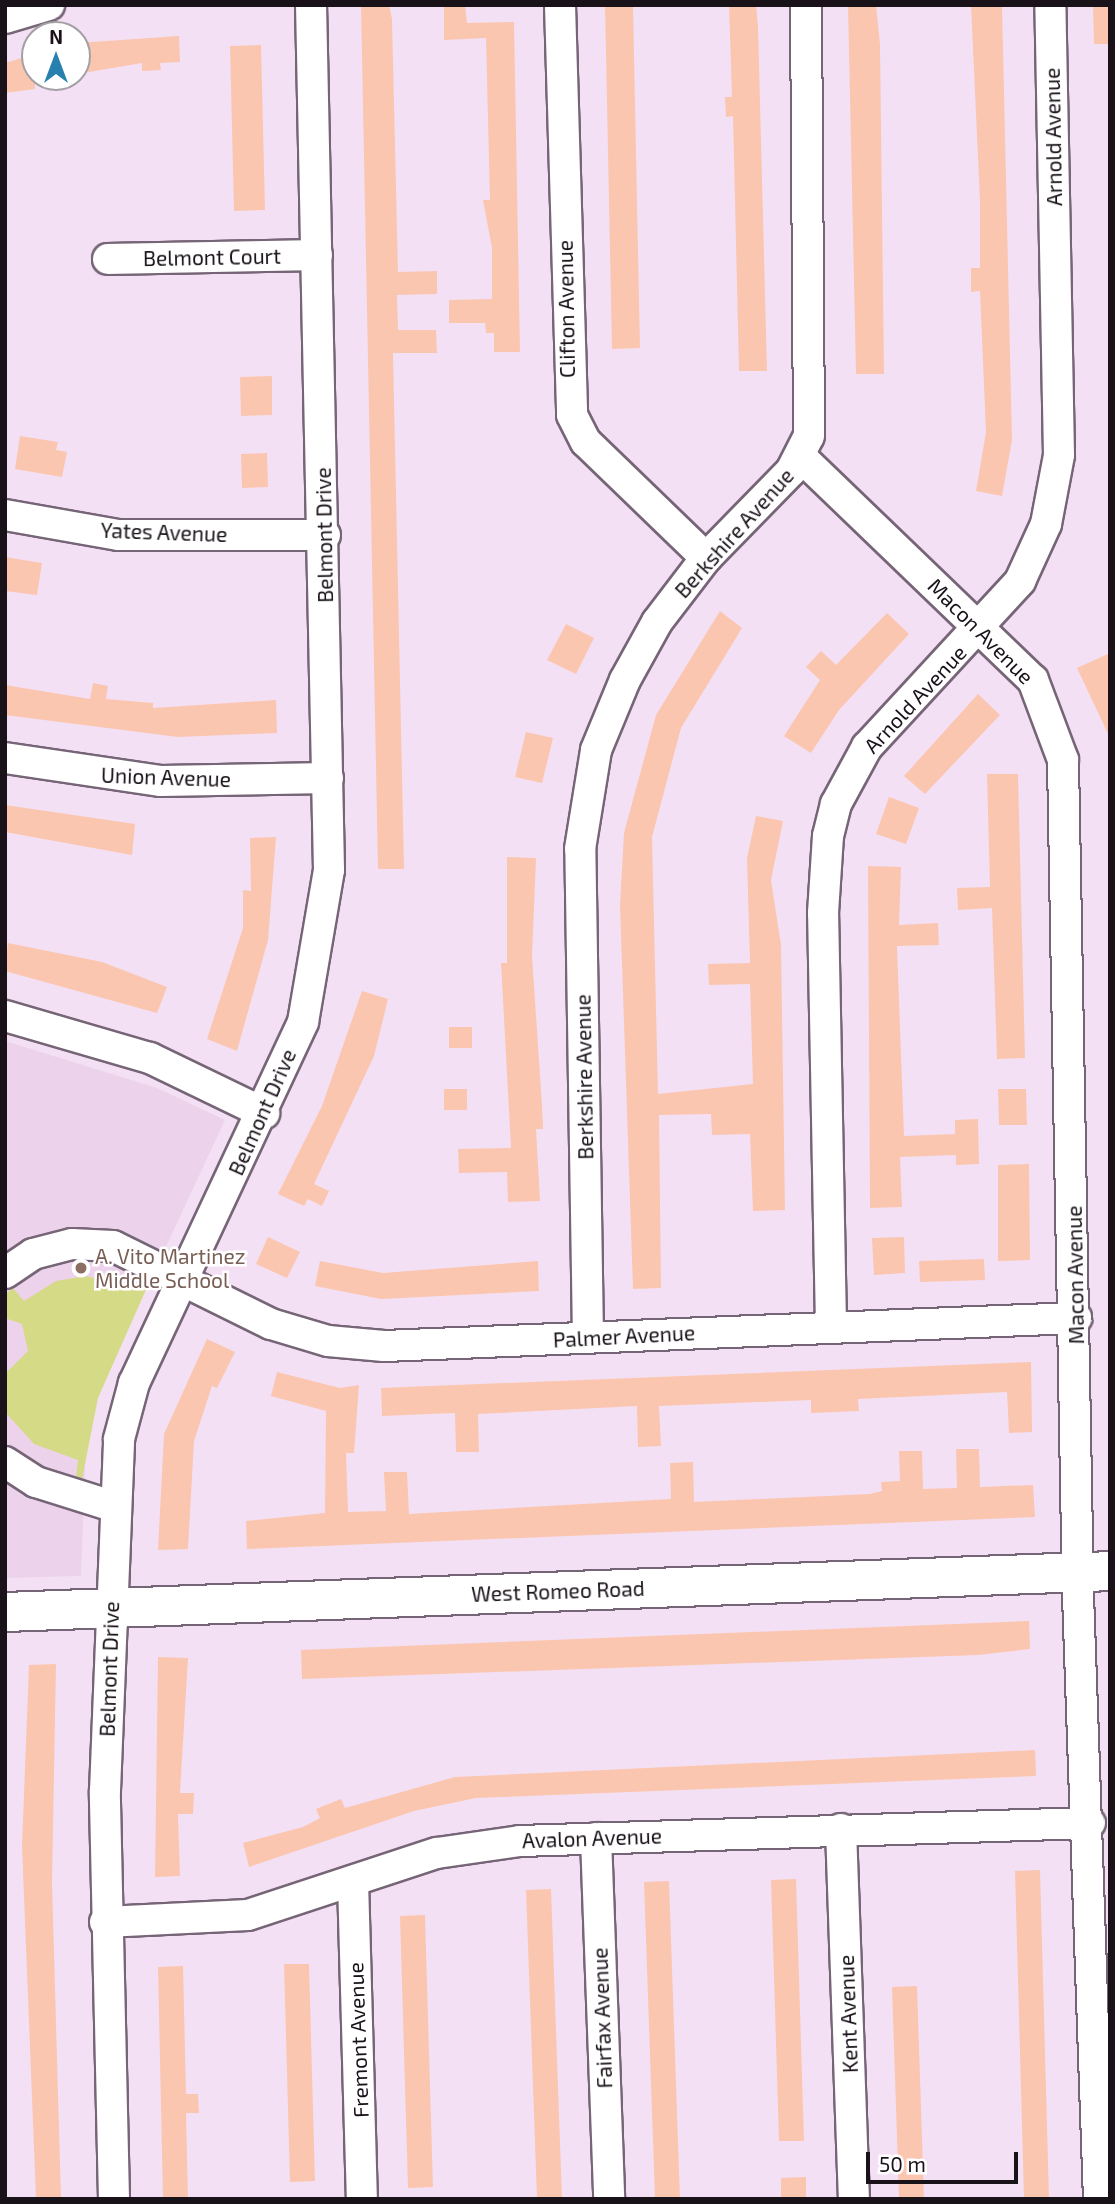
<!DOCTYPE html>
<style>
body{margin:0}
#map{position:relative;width:1115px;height:2204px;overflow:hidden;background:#f4e0f4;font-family:"Exo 2",sans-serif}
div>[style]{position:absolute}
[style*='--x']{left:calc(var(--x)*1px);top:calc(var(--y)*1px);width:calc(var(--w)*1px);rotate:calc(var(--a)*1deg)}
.built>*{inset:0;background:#ecd2eb}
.green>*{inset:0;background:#d5da86}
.building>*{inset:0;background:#fbc6af}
.roads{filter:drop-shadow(2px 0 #766576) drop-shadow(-2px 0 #766576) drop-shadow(0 2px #766576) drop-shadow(0 -2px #766576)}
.minor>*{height:30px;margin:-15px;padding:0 15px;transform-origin:15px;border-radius:15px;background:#fff}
.major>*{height:38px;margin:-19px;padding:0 19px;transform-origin:19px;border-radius:19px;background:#fff}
.dots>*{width:19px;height:19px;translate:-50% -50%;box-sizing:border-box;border:4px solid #fff;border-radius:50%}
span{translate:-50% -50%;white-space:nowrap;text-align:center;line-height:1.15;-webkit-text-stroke:5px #fff;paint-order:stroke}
.street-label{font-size:21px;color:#191219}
.education-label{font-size:21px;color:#785e54}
.left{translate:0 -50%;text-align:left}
.frame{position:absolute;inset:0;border:7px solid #191219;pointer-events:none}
.north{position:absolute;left:21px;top:21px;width:70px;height:70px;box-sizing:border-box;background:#fff;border:2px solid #a3a0a3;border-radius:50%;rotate:0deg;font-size:19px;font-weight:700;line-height:28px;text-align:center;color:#191219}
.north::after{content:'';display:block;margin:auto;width:24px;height:32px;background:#2780ae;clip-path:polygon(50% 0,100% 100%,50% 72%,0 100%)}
.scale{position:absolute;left:866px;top:2152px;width:152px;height:32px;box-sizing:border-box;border:4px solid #191219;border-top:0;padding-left:9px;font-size:21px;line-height:24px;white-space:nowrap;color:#191219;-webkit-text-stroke:5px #fff;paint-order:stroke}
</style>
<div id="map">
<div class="built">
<div style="clip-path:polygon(5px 1041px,157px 1088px,225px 1120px,87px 1416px,81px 1576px,5px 1578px)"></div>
</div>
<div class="green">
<div style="clip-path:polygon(144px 1273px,152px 1276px,98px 1398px,82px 1479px,76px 1478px,78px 1460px,34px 1444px,5px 1412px,5px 1374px,28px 1351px,22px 1324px,5px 1318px,5px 1295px,13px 1288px,24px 1301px,56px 1281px,86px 1276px,136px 1289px)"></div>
</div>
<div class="building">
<div style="clip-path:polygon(361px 5px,389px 5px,392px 19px,398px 272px,437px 271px,437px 294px,397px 295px,398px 330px,436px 330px,437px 353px,393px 353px,404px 869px,378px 869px)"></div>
<div style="clip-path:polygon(444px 5px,465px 5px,467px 23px,514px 22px,520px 352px,494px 352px,494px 333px,486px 333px,485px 323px,449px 323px,449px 300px,492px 299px,492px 248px,483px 200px,490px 200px,486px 38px,444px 40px)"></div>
<div style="clip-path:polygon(605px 5px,633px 5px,640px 348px,612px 349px)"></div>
<div style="clip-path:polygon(729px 5px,756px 5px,758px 26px,767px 371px,739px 371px,733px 116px,726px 117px,725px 97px,732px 97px)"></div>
<div style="clip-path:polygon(848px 5px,876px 5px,880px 44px,884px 374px,856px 374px)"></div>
<div style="clip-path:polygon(971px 5px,1002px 5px,1012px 440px,1002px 496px,976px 491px,986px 432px,980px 291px,971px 292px,971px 268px,980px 268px,980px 201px)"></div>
<div style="clip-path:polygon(1093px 5px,1110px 5px,1110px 44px,1094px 44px)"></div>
<div style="clip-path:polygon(179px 36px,180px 62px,160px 63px,161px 70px,142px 71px,142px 63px,77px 74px,77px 43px)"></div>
<div style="clip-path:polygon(261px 45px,265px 210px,234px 211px,230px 46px)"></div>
<div style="clip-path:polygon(35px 54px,35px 89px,5px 93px,5px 63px)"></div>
<div style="clip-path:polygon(272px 376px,272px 415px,241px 416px,240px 377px)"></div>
<div style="clip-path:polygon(20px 436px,58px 442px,56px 450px,67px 452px,62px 477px,15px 469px)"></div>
<div style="clip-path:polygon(267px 453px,268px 487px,242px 488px,241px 454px)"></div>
<div style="clip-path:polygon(5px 557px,42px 563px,37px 595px,5px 591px)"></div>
<div style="clip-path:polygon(720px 611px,742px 628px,681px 728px,652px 837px,658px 1094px,753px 1084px,750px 984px,709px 985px,708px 964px,750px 963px,747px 858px,756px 816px,783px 821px,771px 880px,781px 945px,785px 1210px,753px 1211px,750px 1134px,712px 1135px,711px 1114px,659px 1115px,661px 1288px,633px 1289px,620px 905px,624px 833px,656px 715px)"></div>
<div style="clip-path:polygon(887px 613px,909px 634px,839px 710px,811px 753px,784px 736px,820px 680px,806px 667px,821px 651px,836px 665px)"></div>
<div style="clip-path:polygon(566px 624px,594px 638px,576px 674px,547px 660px)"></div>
<div style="clip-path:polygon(1110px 653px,1110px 738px,1077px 668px)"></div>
<div style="clip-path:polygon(93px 683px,108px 686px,106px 699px,153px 703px,153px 708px,276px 700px,277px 733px,178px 737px,5px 715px,5px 685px,90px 699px)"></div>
<div style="clip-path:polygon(978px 694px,1000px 715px,925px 794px,904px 776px)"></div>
<div style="clip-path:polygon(526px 732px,553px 738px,542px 783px,515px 777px)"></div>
<div style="clip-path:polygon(987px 774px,1018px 774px,1025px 1058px,997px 1059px,992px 908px,958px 910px,957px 888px,990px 887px)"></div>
<div style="clip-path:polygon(889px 797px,919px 808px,906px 844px,876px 834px)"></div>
<div style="clip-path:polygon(5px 805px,135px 824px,132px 855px,5px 832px)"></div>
<div style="clip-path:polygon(276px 837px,268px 940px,237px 1051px,207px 1039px,243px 928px,243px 890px,251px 891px,250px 838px)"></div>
<div style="clip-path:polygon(507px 857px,536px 858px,532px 956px,542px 1105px,543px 1129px,536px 1129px,540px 1201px,508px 1202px,507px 1172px,459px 1173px,458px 1149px,511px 1148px,501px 963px,507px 963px)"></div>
<div style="clip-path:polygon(868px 866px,901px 867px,899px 925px,938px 923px,939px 945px,897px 946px,904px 1136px,955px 1134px,955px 1120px,978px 1119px,979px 1164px,956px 1165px,956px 1155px,900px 1157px,902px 1207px,870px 1208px)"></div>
<div style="clip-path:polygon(8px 943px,102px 962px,167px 987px,157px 1013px,5px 971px)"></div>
<div style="clip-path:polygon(362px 991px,388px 999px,374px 1056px,314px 1184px,329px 1191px,322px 1206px,308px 1199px,304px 1206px,278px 1194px,322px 1106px)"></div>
<div style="clip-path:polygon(449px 1027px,472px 1027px,472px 1048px,449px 1048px)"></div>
<div style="clip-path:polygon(444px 1089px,467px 1089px,467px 1110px,444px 1110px)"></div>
<div style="clip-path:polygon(998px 1089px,1026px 1089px,1027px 1125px,999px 1125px)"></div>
<div style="clip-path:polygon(1029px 1164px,1030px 1260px,998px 1261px,998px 1165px)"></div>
<div style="clip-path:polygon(268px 1237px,300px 1252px,287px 1278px,256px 1264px)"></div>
<div style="clip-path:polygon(904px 1237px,905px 1273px,874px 1275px,872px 1238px)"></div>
<div style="clip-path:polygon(984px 1259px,985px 1280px,920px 1282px,919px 1261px)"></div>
<div style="clip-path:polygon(320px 1261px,383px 1273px,538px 1261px,539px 1291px,381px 1299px,315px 1286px)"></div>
<div style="clip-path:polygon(207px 1339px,235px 1352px,217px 1388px,212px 1386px,194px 1441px,188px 1549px,158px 1550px,164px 1434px)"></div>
<div style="clip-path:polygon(1031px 1362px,1032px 1432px,1009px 1433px,1007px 1392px,858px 1399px,859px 1411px,811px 1413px,811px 1400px,659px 1406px,661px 1446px,638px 1447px,637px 1406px,478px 1414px,479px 1452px,456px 1452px,455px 1413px,382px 1416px,381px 1388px)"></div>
<div style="clip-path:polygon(277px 1372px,340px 1388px,359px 1385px,354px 1453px,346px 1453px,348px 1512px,386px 1511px,384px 1472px,407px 1472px,409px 1514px,671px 1499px,670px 1463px,693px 1462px,694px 1502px,870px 1494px,882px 1491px,881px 1482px,900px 1481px,899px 1451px,922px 1451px,923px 1489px,957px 1488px,956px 1449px,979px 1449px,980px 1487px,1033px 1485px,1035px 1517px,247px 1549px,246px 1521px,325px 1513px,326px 1411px,271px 1396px)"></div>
<div style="clip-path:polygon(1029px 1621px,1030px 1649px,978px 1655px,302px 1679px,301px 1650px)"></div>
<div style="clip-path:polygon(158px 1657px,188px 1658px,180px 1793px,194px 1793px,193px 1814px,178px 1814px,180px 1876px,155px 1877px)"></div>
<div style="clip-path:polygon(56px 1664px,52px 1882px,61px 2199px,36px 2199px,22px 1846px,29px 1665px)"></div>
<div style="clip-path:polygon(1035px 1750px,1036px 1776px,476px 1798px,414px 1811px,249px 1867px,243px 1843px,303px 1827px,320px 1818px,316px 1809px,341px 1799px,345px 1808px,455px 1777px)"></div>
<div style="clip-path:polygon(1040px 1870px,1049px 2199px,1024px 2199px,1015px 1871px)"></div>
<div style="clip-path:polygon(796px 1879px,804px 2141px,779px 2141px,771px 1880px)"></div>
<div style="clip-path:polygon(669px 1881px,680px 2199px,655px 2199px,644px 1882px)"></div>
<div style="clip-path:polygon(551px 1889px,562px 2199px,537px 2199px,526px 1890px)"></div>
<div style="clip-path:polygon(425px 1915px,433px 2187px,408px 2188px,400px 1916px)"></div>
<div style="clip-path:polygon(284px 1964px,309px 1964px,315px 2181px,290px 2182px)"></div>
<div style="clip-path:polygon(183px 1966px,186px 2094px,198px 2094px,199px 2113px,186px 2113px,188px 2199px,163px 2199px,158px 1967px)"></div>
<div style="clip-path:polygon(917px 1986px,924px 2199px,899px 2199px,892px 1987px)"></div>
<div style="clip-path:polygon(806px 2177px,806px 2199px,781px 2199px,781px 2178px)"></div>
</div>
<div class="roads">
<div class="minor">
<div style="--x:560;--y:5;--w:410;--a:88.3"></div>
<div style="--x:572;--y:415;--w:30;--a:63"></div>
<div style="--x:586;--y:442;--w:167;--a:44"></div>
<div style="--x:5;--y:18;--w:46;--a:-16.5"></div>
<div style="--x:108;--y:259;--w:209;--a:-1.1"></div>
<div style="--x:800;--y:456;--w:323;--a:43.9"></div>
<div style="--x:1033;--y:680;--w:85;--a:69.4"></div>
<div style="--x:1063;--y:760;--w:835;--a:88.97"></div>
<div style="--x:1078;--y:1595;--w:604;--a:88.01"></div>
<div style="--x:5;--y:515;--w:115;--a:10"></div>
<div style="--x:118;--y:535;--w:207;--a:0"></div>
<div style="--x:5;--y:758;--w:158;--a:8.4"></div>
<div style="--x:161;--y:781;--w:167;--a:-1"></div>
<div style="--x:5;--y:1016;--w:151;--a:16.2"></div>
<div style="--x:150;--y:1058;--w:127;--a:25.8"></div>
<div style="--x:5;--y:1273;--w:34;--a:-34"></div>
<div style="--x:33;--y:1254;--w:40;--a:-14.4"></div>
<div style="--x:72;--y:1244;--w:41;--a:2.8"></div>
<div style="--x:113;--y:1246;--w:176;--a:26.3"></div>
<div style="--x:271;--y:1324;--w:59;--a:16.6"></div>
<div style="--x:328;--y:1341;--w:56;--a:5.1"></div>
<div style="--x:384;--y:1346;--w:693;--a:-2.32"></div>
<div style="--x:831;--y:1326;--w:413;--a:-91.1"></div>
<div style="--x:823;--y:913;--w:77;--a:-86.3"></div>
<div style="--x:828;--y:836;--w:33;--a:-76"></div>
<div style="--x:836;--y:804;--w:65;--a:-61.5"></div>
<div style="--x:867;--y:747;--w:226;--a:-47.3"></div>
<div style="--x:1020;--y:581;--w:63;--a:-65.5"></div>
<div style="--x:1046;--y:524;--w:70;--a:-79.3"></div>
<div style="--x:1059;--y:455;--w:450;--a:-91.1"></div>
<div style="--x:588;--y:1338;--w:489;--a:-90.9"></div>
<div style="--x:580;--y:849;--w:100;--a:-80.8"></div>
<div style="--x:596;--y:750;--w:76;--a:-67.5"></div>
<div style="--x:625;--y:680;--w:66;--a:-61.1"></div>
<div style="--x:657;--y:622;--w:81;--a:-52.6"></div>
<div style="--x:706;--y:558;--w:122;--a:-45.7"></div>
<div style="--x:791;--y:471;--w:39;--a:-63"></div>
<div style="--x:809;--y:436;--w:431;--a:-90.4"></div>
<div style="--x:5;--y:1462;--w:37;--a:33"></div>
<div style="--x:36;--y:1482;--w:80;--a:17.5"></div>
<div style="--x:841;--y:1829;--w:370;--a:88"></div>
<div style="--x:596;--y:1838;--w:361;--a:87.9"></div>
<div style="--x:353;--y:1881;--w:318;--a:88.4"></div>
<div style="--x:105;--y:1922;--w:143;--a:-2.8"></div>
<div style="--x:248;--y:1915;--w:199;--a:-18.2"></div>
<div style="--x:437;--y:1853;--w:84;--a:-8.2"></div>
<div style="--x:520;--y:1841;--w:570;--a:-1.81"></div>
<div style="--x:114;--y:2199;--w:408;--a:-91.3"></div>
<div style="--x:105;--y:1791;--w:352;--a:-87.7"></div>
<div style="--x:119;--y:1439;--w:58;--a:-75"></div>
<div style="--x:134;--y:1383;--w:399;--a:-64.9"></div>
<div style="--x:303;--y:1022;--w:154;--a:-80.3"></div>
<div style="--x:329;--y:870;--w:865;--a:-91.19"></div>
</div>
<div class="major">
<div style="--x:5;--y:1612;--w:1106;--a:-2.12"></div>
</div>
</div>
<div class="dots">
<div style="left:81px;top:1268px;background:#8d6e63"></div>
</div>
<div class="street-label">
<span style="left:1053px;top:137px;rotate:-91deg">Arnold Avenue</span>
<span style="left:212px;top:257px;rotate:-1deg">Belmont Court</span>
<span style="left:566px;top:309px;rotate:-91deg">Clifton Avenue</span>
<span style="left:164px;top:532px;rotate:2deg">Yates Avenue</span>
<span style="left:734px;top:533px;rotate:-48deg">Berkshire Avenue</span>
<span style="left:324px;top:535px;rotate:-91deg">Belmont Drive</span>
<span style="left:981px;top:631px;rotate:45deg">Macon Avenue</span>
<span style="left:915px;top:699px;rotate:-47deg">Arnold Avenue</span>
<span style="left:166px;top:777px;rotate:2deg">Union Avenue</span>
<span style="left:584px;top:1077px;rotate:-91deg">Berkshire Avenue</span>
<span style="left:262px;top:1112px;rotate:-66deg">Belmont Drive</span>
<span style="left:1075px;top:1275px;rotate:-91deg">Macon Avenue</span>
<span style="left:624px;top:1336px;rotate:-3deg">Palmer Avenue</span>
<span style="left:558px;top:1591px;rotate:-2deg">West Romeo Road</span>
<span style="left:109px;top:1669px;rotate:-88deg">Belmont Drive</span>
<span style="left:592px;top:1838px;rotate:-2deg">Avalon Avenue</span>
<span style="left:848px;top:2014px;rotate:-92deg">Kent Avenue</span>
<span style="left:602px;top:2018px;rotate:-92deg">Fairfax Avenue</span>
<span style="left:358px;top:2040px;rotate:-92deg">Fremont Avenue</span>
</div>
<div class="education-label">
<span class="left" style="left:95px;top:1268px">A. Vito Martinez<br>Middle School</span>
</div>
<div class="frame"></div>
<div class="north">N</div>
<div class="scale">50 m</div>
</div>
